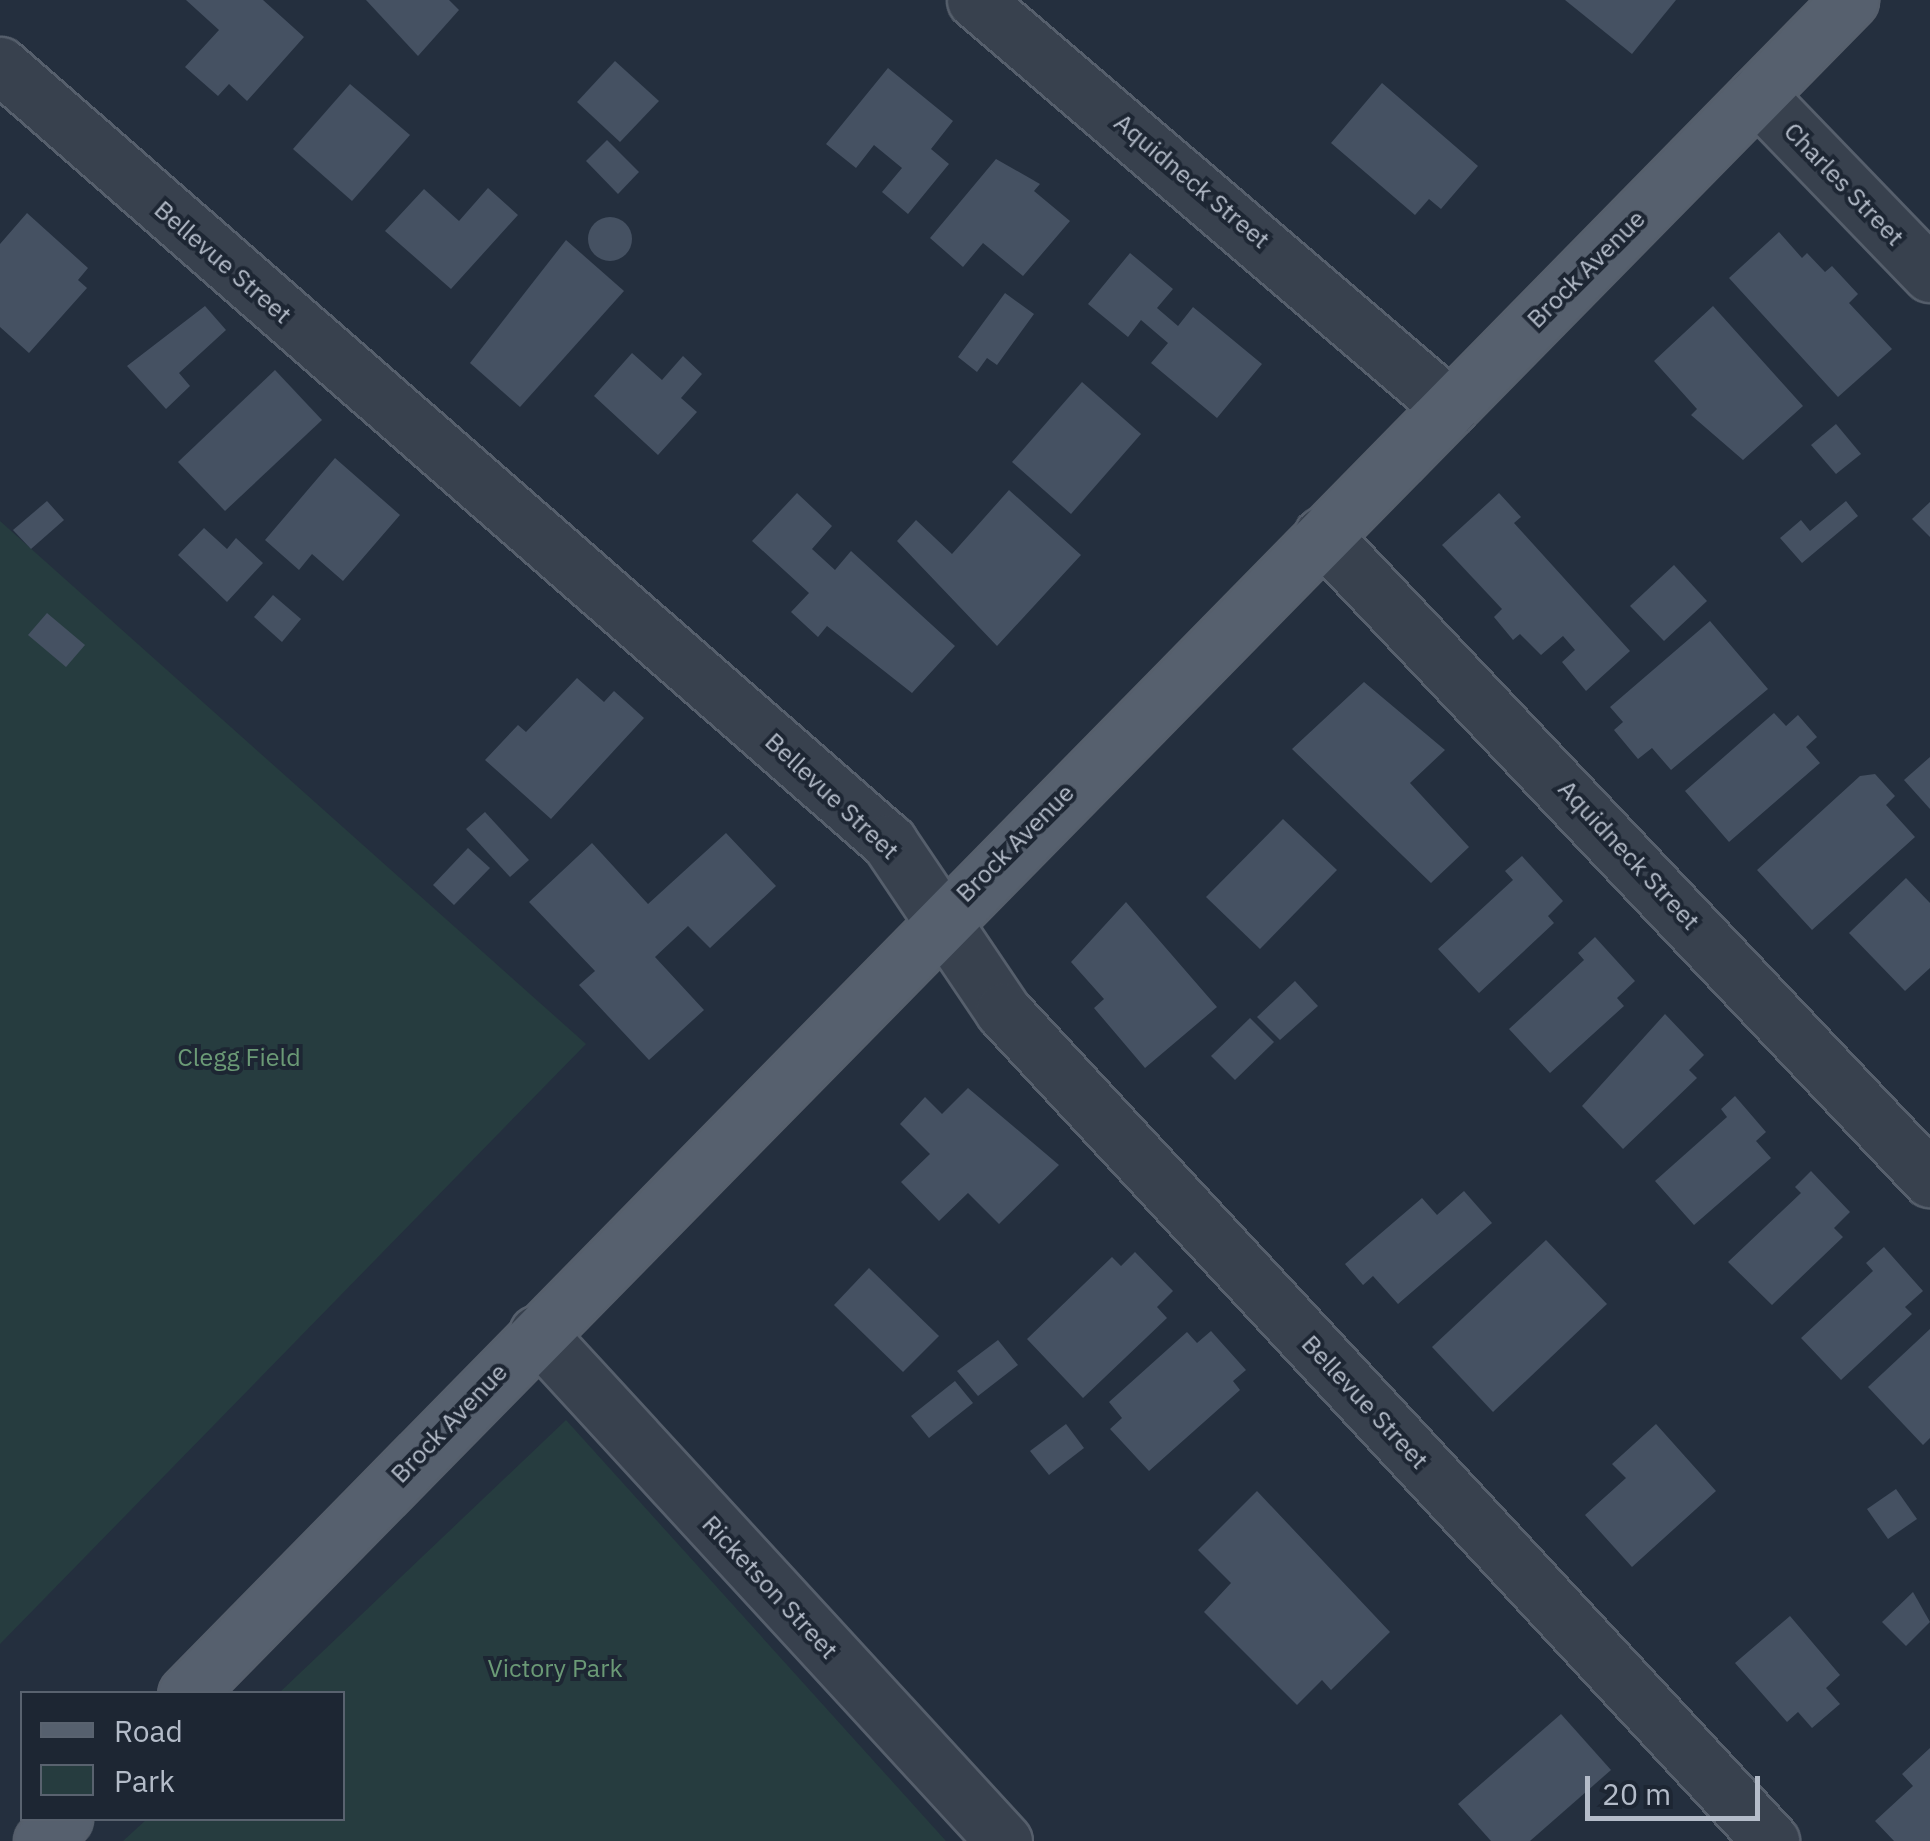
<!DOCTYPE html>
<style>
body{margin:0}
#map{position:relative;width:1930px;height:1841px;overflow:hidden;background:#242f3e;font-family:"IBM Plex Sans",sans-serif}
div>[style]{position:absolute}
[style*='--x']{left:calc(var(--x)*1px);top:calc(var(--y)*1px);width:calc(var(--w)*1px);rotate:calc(var(--a)*1deg)}
.green>*{inset:0;background:#263c3f}
.building>*{inset:0;background:#455162}
.round{border-radius:50%}
.roads{filter:drop-shadow(2px 0 #565f6c) drop-shadow(-2px 0 #565f6c) drop-shadow(0 2px #565f6c) drop-shadow(0 -2px #565f6c)}
.minor>*{height:55px;margin:-27.5px;padding:0 27.5px;transform-origin:27.5px;border-radius:27.5px;background:#38414e}
.major>*{height:55px;margin:-27.5px;padding:0 27.5px;transform-origin:27.5px;border-radius:27.5px;background:#56606e}
span{translate:-50% -50%;white-space:nowrap;text-align:center;line-height:1.15;-webkit-text-stroke:8px #1d2633;paint-order:stroke}
.street-label{font-size:25px;color:#b4bcc9}
.park-label{font-size:25px;color:#6b9a76}
.legend{position:absolute;left:20px;top:1691px;width:325px;height:130px;box-sizing:border-box;background:#1d2633;border:2px solid #59626f;margin:0;padding:12px 18px;list-style:none;font-size:30px;color:#b4bcc9}
.legend li{display:flex;align-items:center;gap:20px;height:50px}
.legend b{width:50px;border:2px solid #59626f}
.scale{position:absolute;left:1585px;top:1776px;width:175px;height:45px;box-sizing:border-box;border:5px solid #b4bcc9;border-top:0;padding-left:12px;font-size:30px;line-height:35px;white-space:nowrap;color:#b4bcc9;-webkit-text-stroke:8px #1d2633;paint-order:stroke}
</style>
<div id="map">
<div class="green">
<div style="clip-path:polygon(0 521px,586px 1044px,0 1644px)"></div>
<div style="clip-path:polygon(566px 1420px,946px 1841px,123px 1841px,147px 1819px,342px 1818px,342px 1694px,279px 1693px)"></div>
</div>
<div class="building">
<div style="clip-path:polygon(186px 0,263px 0,304px 37px,247px 101px,229px 84px,218px 96px,185px 67px,219px 30px)"></div>
<div style="clip-path:polygon(366px 0,449px 0,459px 10px,418px 56px)"></div>
<div style="clip-path:polygon(1565px 0,1676px 0,1632px 54px)"></div>
<div style="clip-path:polygon(615px 61px,659px 101px,620px 142px,577px 102px)"></div>
<div style="clip-path:polygon(888px 68px,953px 121px,931px 149px,949px 164px,908px 214px,882px 192px,902px 168px,874px 145px,856px 168px,826px 144px)"></div>
<div style="clip-path:polygon(1382px 83px,1478px 166px,1441px 209px,1429px 199px,1415px 215px,1331px 143px)"></div>
<div style="clip-path:polygon(350px 84px,410px 135px,352px 201px,293px 149px)"></div>
<div style="clip-path:polygon(607px 140px,639px 172px,618px 194px,586px 161px)"></div>
<div style="clip-path:polygon(996px 159px,1040px 184px,1034px 191px,1070px 221px,1023px 276px,983px 243px,963px 267px,930px 238px)"></div>
<div style="clip-path:polygon(488px 188px,518px 215px,451px 289px,385px 231px,424px 189px,459px 221px)"></div>
<div style="clip-path:polygon(27px 213px,88px 268px,78px 280px,87px 288px,29px 353px,0 327px,0 244px)"></div>
<div class="round" style="left:588px;top:217px;width:44px;height:44px"></div>
<div style="clip-path:polygon(1779px 232px,1802px 258px,1807px 253px,1825px 272px,1832px 266px,1858px 294px,1849px 303px,1892px 349px,1838px 397px,1729px 278px)"></div>
<div style="clip-path:polygon(566px 240px,624px 291px,520px 407px,470px 363px)"></div>
<div style="clip-path:polygon(1130px 253px,1173px 289px,1157px 308px,1178px 326px,1193px 307px,1262px 364px,1217px 418px,1151px 363px,1168px 343px,1141px 320px,1128px 337px,1088px 304px)"></div>
<div style="clip-path:polygon(1005px 293px,1034px 314px,997px 365px,987px 358px,977px 372px,958px 357px)"></div>
<div style="clip-path:polygon(205px 306px,226px 330px,179px 373px,190px 386px,166px 409px,127px 366px)"></div>
<div style="clip-path:polygon(1713px 306px,1803px 406px,1743px 460px,1691px 415px,1697px 409px,1654px 361px)"></div>
<div style="clip-path:polygon(632px 353px,662px 380px,683px 356px,702px 374px,681px 398px,697px 412px,658px 455px,594px 396px)"></div>
<div style="clip-path:polygon(275px 370px,322px 420px,225px 511px,178px 462px)"></div>
<div style="clip-path:polygon(1082px 382px,1141px 434px,1071px 514px,1012px 462px)"></div>
<div style="clip-path:polygon(1836px 424px,1861px 454px,1836px 474px,1811px 445px)"></div>
<div style="clip-path:polygon(335px 458px,400px 515px,343px 581px,312px 554px,299px 570px,265px 540px)"></div>
<div style="clip-path:polygon(1009px 490px,1081px 555px,997px 646px,897px 541px,916px 520px,952px 554px)"></div>
<div style="clip-path:polygon(797px 493px,832px 526px,812px 549px,835px 570px,851px 551px,955px 646px,912px 693px,827px 626px,818px 637px,791px 612px,809px 593px,752px 541px)"></div>
<div style="clip-path:polygon(1499px 493px,1521px 517px,1514px 523px,1630px 651px,1586px 691px,1562px 662px,1575px 650px,1563px 636px,1541px 655px,1520px 634px,1513px 640px,1494px 617px,1502px 609px,1442px 545px)"></div>
<div style="clip-path:polygon(47px 501px,64px 520px,31px 549px,13px 530px)"></div>
<div style="clip-path:polygon(1846px 501px,1858px 516px,1802px 563px,1780px 538px,1801px 520px,1810px 531px)"></div>
<div style="clip-path:polygon(1930px 502px,1930px 537px,1912px 519px)"></div>
<div style="clip-path:polygon(204px 528px,227px 549px,236px 538px,263px 563px,227px 602px,178px 555px)"></div>
<div style="clip-path:polygon(1674px 565px,1707px 601px,1664px 641px,1630px 606px)"></div>
<div style="clip-path:polygon(273px 595px,301px 619px,282px 642px,254px 617px)"></div>
<div style="clip-path:polygon(47px 613px,85px 645px,66px 667px,28px 635px)"></div>
<div style="clip-path:polygon(1710px 621px,1768px 689px,1671px 770px,1652px 748px,1638px 759px,1614px 730px,1623px 722px,1610px 707px)"></div>
<div style="clip-path:polygon(577px 678px,604px 702px,614px 691px,644px 718px,551px 819px,485px 760px,518px 725px,526px 732px)"></div>
<div style="clip-path:polygon(1364px 682px,1445px 750px,1410px 783px,1469px 847px,1431px 883px,1292px 749px)"></div>
<div style="clip-path:polygon(1774px 713px,1786px 726px,1798px 715px,1817px 737px,1806px 747px,1820px 763px,1729px 842px,1685px 791px)"></div>
<div style="clip-path:polygon(1930px 757px,1930px 809px,1904px 780px)"></div>
<div style="clip-path:polygon(1875px 774px,1895px 796px,1886px 805px,1915px 837px,1812px 930px,1757px 870px,1860px 776px)"></div>
<div style="clip-path:polygon(485px 812px,529px 860px,510px 877px,466px 829px)"></div>
<div style="clip-path:polygon(1283px 819px,1337px 870px,1260px 949px,1206px 897px)"></div>
<div style="clip-path:polygon(726px 833px,776px 886px,710px 948px,688px 926px,655px 957px,704px 1010px,649px 1060px,579px 985px,595px 971px,529px 902px,592px 843px,648px 904px)"></div>
<div style="clip-path:polygon(468px 848px,490px 868px,454px 905px,433px 885px)"></div>
<div style="clip-path:polygon(1522px 856px,1563px 901px,1548px 916px,1554px 923px,1479px 993px,1438px 949px,1513px 880px,1505px 871px)"></div>
<div style="clip-path:polygon(1906px 878px,1930px 903px,1930px 968px,1905px 991px,1849px 933px)"></div>
<div style="clip-path:polygon(1126px 902px,1217px 1007px,1145px 1068px,1094px 1008px,1104px 999px,1071px 962px)"></div>
<div style="clip-path:polygon(1595px 937px,1635px 981px,1617px 998px,1624px 1006px,1550px 1073px,1509px 1029px,1584px 960px,1578px 953px)"></div>
<div style="clip-path:polygon(1295px 981px,1318px 1006px,1280px 1040px,1257px 1017px)"></div>
<div style="clip-path:polygon(1665px 1014px,1704px 1055px,1689px 1070px,1697px 1078px,1623px 1149px,1582px 1106px)"></div>
<div style="clip-path:polygon(1250px 1018px,1274px 1042px,1235px 1080px,1211px 1056px)"></div>
<div style="clip-path:polygon(968px 1088px,1059px 1165px,999px 1224px,968px 1193px,939px 1221px,901px 1182px,930px 1154px,900px 1124px,925px 1097px,942px 1114px)"></div>
<div style="clip-path:polygon(1735px 1096px,1766px 1132px,1756px 1141px,1771px 1158px,1694px 1225px,1655px 1181px,1727px 1117px,1721px 1109px)"></div>
<div style="clip-path:polygon(1811px 1171px,1850px 1212px,1834px 1228px,1843px 1237px,1772px 1305px,1728px 1262px,1801px 1193px,1795px 1187px)"></div>
<div style="clip-path:polygon(1464px 1191px,1492px 1223px,1398px 1304px,1373px 1276px,1363px 1285px,1345px 1264px,1422px 1198px,1437px 1215px)"></div>
<div style="clip-path:polygon(1546px 1240px,1607px 1304px,1493px 1412px,1432px 1347px)"></div>
<div style="clip-path:polygon(1884px 1247px,1923px 1291px,1905px 1307px,1912px 1314px,1841px 1380px,1801px 1338px,1873px 1271px,1866px 1263px)"></div>
<div style="clip-path:polygon(1135px 1252px,1173px 1291px,1157px 1307px,1167px 1318px,1083px 1398px,1027px 1339px,1112px 1257px,1121px 1266px)"></div>
<div style="clip-path:polygon(869px 1268px,939px 1336px,903px 1372px,834px 1305px)"></div>
<div style="clip-path:polygon(1930px 1329px,1930px 1438px,1923px 1445px,1868px 1387px)"></div>
<div style="clip-path:polygon(1211px 1331px,1246px 1370px,1233px 1381px,1240px 1390px,1149px 1471px,1110px 1429px,1122px 1418px,1109px 1402px,1187px 1332px,1197px 1343px)"></div>
<div style="clip-path:polygon(998px 1340px,1018px 1365px,978px 1396px,957px 1371px)"></div>
<div style="clip-path:polygon(955px 1381px,973px 1403px,929px 1438px,911px 1416px)"></div>
<div style="clip-path:polygon(1066px 1424px,1084px 1448px,1049px 1475px,1030px 1451px)"></div>
<div style="clip-path:polygon(1656px 1424px,1716px 1491px,1632px 1567px,1585px 1515px,1626px 1478px,1612px 1464px)"></div>
<div style="clip-path:polygon(1896px 1489px,1917px 1519px,1888px 1539px,1867px 1509px)"></div>
<div style="clip-path:polygon(1257px 1491px,1390px 1632px,1331px 1690px,1322px 1680px,1297px 1705px,1204px 1612px,1231px 1583px,1198px 1550px)"></div>
<div style="clip-path:polygon(1913px 1592px,1930px 1622px,1906px 1646px,1882px 1622px)"></div>
<div style="clip-path:polygon(1790px 1616px,1840px 1675px,1826px 1688px,1840px 1704px,1812px 1728px,1798px 1712px,1787px 1722px,1735px 1663px)"></div>
<div style="clip-path:polygon(1561px 1714px,1611px 1770px,1530px 1841px,1491px 1841px,1458px 1804px)"></div>
<div style="clip-path:polygon(1930px 1748px,1930px 1841px,1894px 1841px,1875px 1821px,1913px 1786px,1902px 1774px)"></div>
</div>
<div class="roads">
<div class="minor">
<div style="--x:975;--y:0;--w:626;--a:40.59"></div>
<div style="--x:0;--y:65;--w:1181;--a:41.15"></div>
<div style="--x:889;--y:842;--w:204;--a:56"></div>
<div style="--x:1003;--y:1011;--w:1131;--a:47.22"></div>
<div style="--x:1757;--y:95;--w:249;--a:46"></div>
<div style="--x:1322;--y:535;--w:886;--a:46.65"></div>
<div style="--x:537;--y:1333;--w:690;--a:47.41"></div>
</div>
<div class="major">
<div style="--x:186;--y:1694;--w:2375;--a:-45.51"></div>
<div style="--x:42;--y:1841;--w:32;--a:-46"></div>
</div>
</div>
<div class="street-label">
<span style="left:1192px;top:181px;rotate:40deg">Aquidneck Street</span>
<span style="left:1844px;top:184px;rotate:46deg">Charles Street</span>
<span style="left:223px;top:262px;rotate:41deg">Bellevue Street</span>
<span style="left:1586px;top:269px;rotate:-45deg">Brock Avenue</span>
<span style="left:832px;top:796px;rotate:43deg">Bellevue Street</span>
<span style="left:1015px;top:843px;rotate:-45deg">Brock Avenue</span>
<span style="left:1629px;top:855px;rotate:47deg">Aquidneck Street</span>
<span style="left:1365px;top:1402px;rotate:47deg">Bellevue Street</span>
<span style="left:449px;top:1423px;rotate:-46deg">Brock Avenue</span>
<span style="left:770px;top:1587px;rotate:47deg">Ricketson Street</span>
</div>
<div class="park-label">
<span style="left:239px;top:1057px">Clegg Field</span>
<span style="left:555px;top:1668px">Victory Park</span>
</div>
<ul class="legend">
<li><b style="height:12px;background:#56606e"></b>Road</li>
<li><b style="height:28px;background:#263c3f"></b>Park</li>
</ul>
<div class="scale">20 m</div>
</div>
